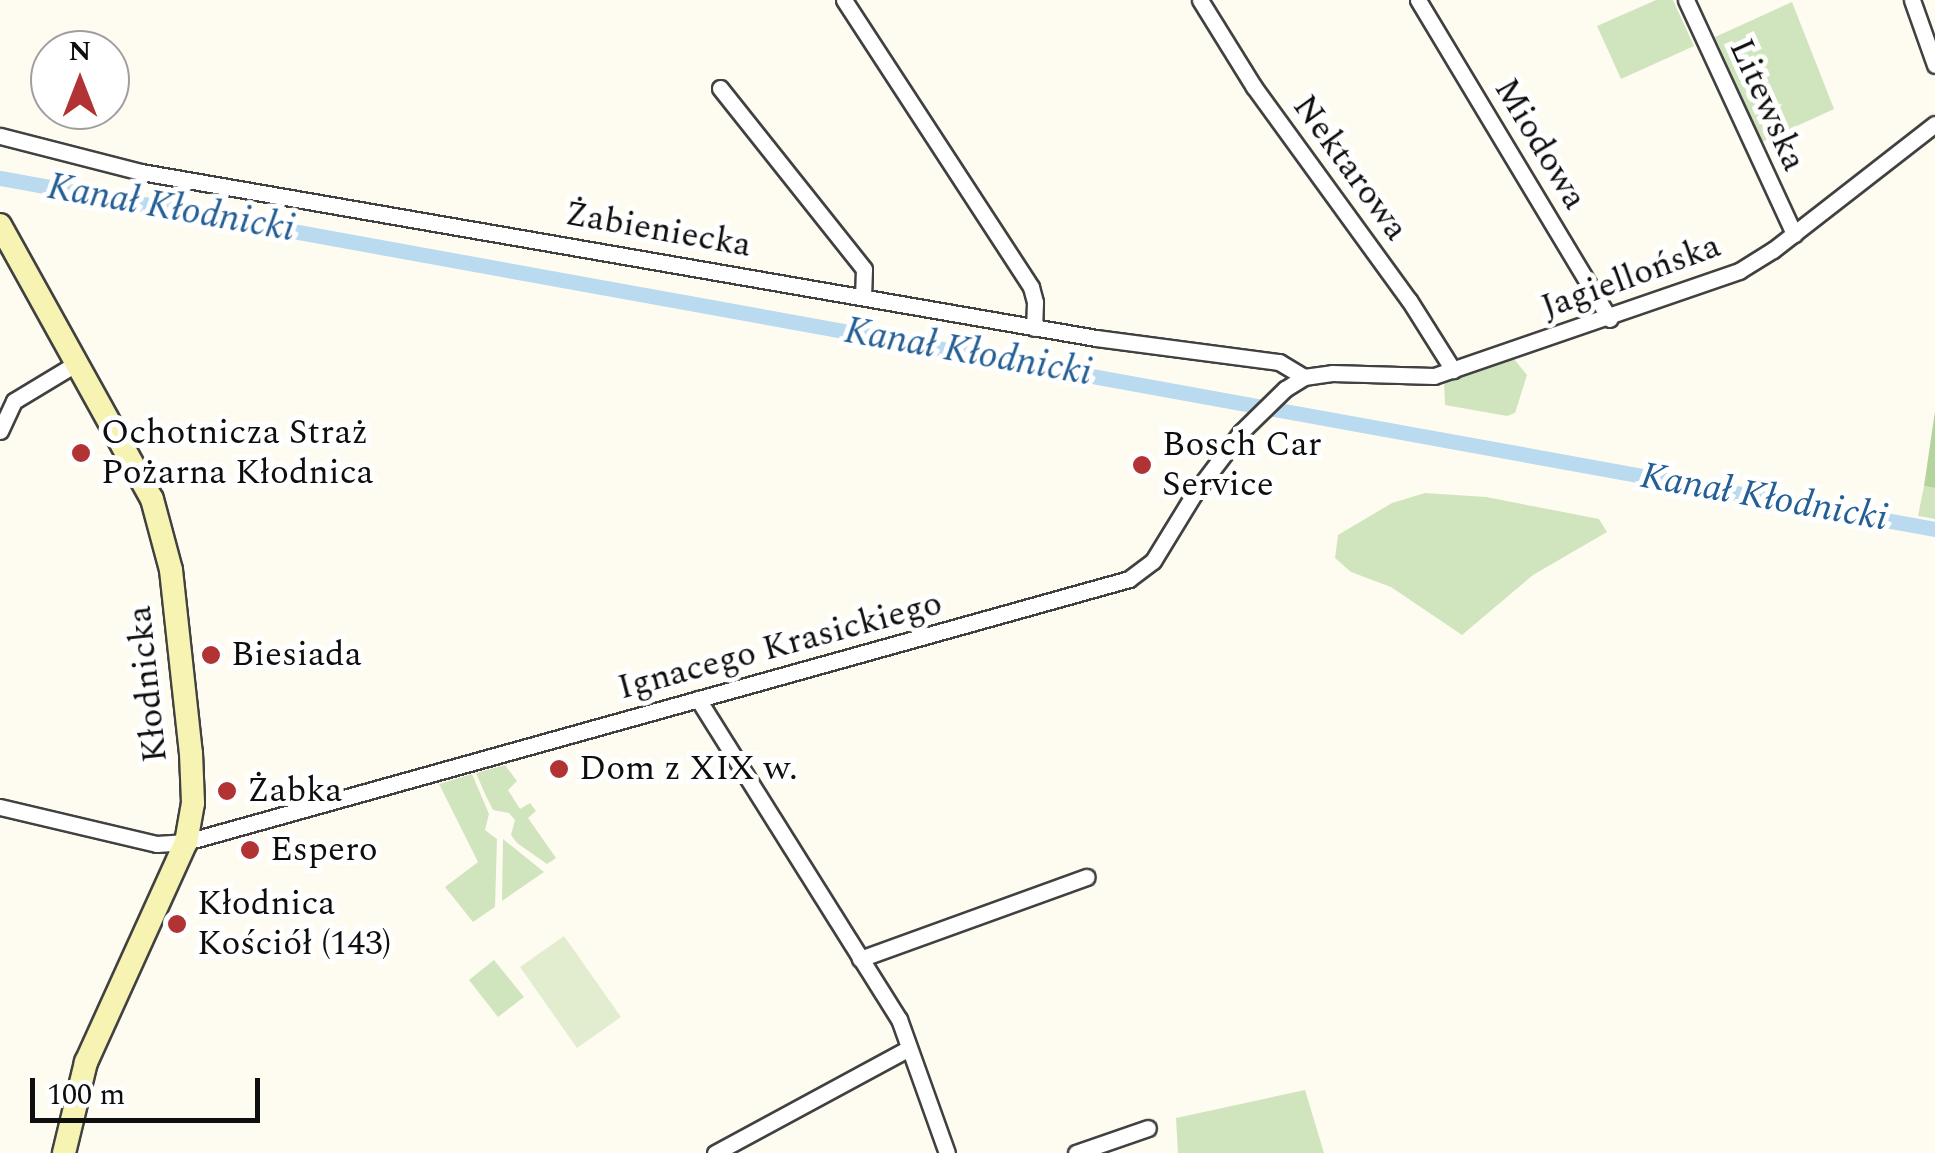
<!DOCTYPE html>
<meta charset="utf-8">
<style>
body{margin:0}
#map{position:relative;width:1935px;height:1153px;overflow:hidden;background:#fefcf0;font-family:Spectral,serif}
div>[style]{position:absolute}
[style*='--x']{left:calc(var(--x)*1px);top:calc(var(--y)*1px);width:calc(var(--w)*1px);rotate:calc(var(--a)*1deg)}
.green>*{inset:0;background:#d0e5bd}
.forest>*{inset:0;background:#b4d49e}
.pitch>*{inset:0;background:#e1edce}
.canal>*{height:15px;margin:-7.5px;padding:0 7.5px;transform-origin:7.5px;border-radius:7.5px;background:#badaf0}
.roads{filter:drop-shadow(2px 0 #414141) drop-shadow(-2px 0 #414141) drop-shadow(0 2px #414141) drop-shadow(0 -2px #414141)}
.street>*{height:15px;margin:-7.5px;padding:0 7.5px;transform-origin:7.5px;border-radius:7.5px;background:#fff}
.secondary>*{height:22px;margin:-11px;padding:0 11px;transform-origin:11px;border-radius:11px;background:#f7f3b2}
.dots>*{width:28px;height:28px;translate:-50% -50%;box-sizing:border-box;border:5px solid #fff;border-radius:50%}
span{translate:-50% -50%;white-space:nowrap;text-align:center;line-height:1.15;-webkit-text-stroke:10px #fff;paint-order:stroke}
.street-label{font-size:35px;color:#0e0e0e}
.poi-label{font-size:35px;color:#0e0e0e}
.left{translate:0 -50%;text-align:left}
.water-label{font-size:38px;color:#235e94;font-style:italic}
.north{position:absolute;left:30px;top:30px;width:100px;height:100px;box-sizing:border-box;background:#fff;border:2px solid #9f9f9f;border-radius:50%;rotate:0deg;font-size:28px;font-weight:700;line-height:40px;text-align:center;color:#0e0e0e}
.north::after{content:'';display:block;margin:auto;width:35px;height:45px;background:#b13334;clip-path:polygon(50% 0,100% 100%,50% 72%,0 100%)}
.scale{position:absolute;left:30px;top:1078px;width:230px;height:45px;box-sizing:border-box;border:5px solid #0e0e0e;border-top:0;padding-left:12px;font-size:30px;line-height:35px;white-space:nowrap;color:#0e0e0e;-webkit-text-stroke:8px #fff;paint-order:stroke}
</style>
<div id="map">
<div class="green">
<div style="clip-path:polygon(1656px 0,1673px 0,1694px 46px,1621px 79px,1597px 26px)"></div>
<div style="clip-path:polygon(1792px 2px,1834px 109px,1762px 142px,1715px 37px)"></div>
<div style="clip-path:polygon(1514px 359px,1527px 375px,1515px 413px,1507px 416px,1445px 405px,1444px 380px)"></div>
<div style="clip-path:polygon(1924px 486px,1935px 488px,1935px 519px,1918px 516px)"></div>
<div style="clip-path:polygon(1425px 493px,1486px 497px,1599px 519px,1607px 532px,1533px 575px,1462px 635px,1391px 587px,1351px 572px,1335px 558px,1338px 535px,1392px 503px)"></div>
<div style="clip-path:polygon(505px 765px,517px 781px,508px 790px,520px 809px,530px 803px,536px 811px,528px 818px,556px 858px,547px 864px,517px 843px,511px 835px,515px 820px,509px 813px,493px 810px,485px 794px,476px 773px)"></div>
<div style="clip-path:polygon(472px 774px,489px 814px,485px 830px,497px 839px,495px 907px,473px 922px,445px 887px,478px 862px,439px 784px)"></div>
<div style="clip-path:polygon(503px 839px,544px 872px,502px 901px)"></div>
<div style="clip-path:polygon(494px 960px,524px 997px,498px 1017px,469px 980px)"></div>
<div style="clip-path:polygon(1305px 1090px,1324px 1153px,1178px 1153px,1176px 1118px)"></div>
</div>
<div class="forest">
<div style="clip-path:polygon(1935px 411px,1935px 488px,1924px 486px)"></div>
</div>
<div class="pitch">
<div style="clip-path:polygon(564px 936px,621px 1017px,577px 1048px,520px 967px)"></div>
</div>
<div class="canal">
<div style="--x:0;--y:178;--w:1967;--a:10.28"></div>
</div>
<div class="roads">
<div class="street">
<div style="--x:844;--y:0;--w:343;--a:56.9"></div>
<div style="--x:1031;--y:287;--w:16;--a:75"></div>
<div style="--x:1035;--y:302;--w:26;--a:92"></div>
<div style="--x:1200;--y:0;--w:102;--a:58.2"></div>
<div style="--x:1254;--y:87;--w:263;--a:54"></div>
<div style="--x:1409;--y:300;--w:83;--a:57.8"></div>
<div style="--x:1418;--y:0;--w:372;--a:59"></div>
<div style="--x:1686;--y:0;--w:258;--a:65.2"></div>
<div style="--x:1912;--y:0;--w:69;--a:70.5"></div>
<div style="--x:720;--y:88;--w:231;--a:51.5"></div>
<div style="--x:864;--y:269;--w:28;--a:92"></div>
<div style="--x:0;--y:136;--w:146;--a:14.3"></div>
<div style="--x:141;--y:172;--w:969;--a:9.86"></div>
<div style="--x:1096;--y:338;--w:185;--a:7.5"></div>
<div style="--x:1279;--y:362;--w:29;--a:31"></div>
<div style="--x:0;--y:431;--w:33;--a:-65"></div>
<div style="--x:14;--y:401;--w:74;--a:-31.1"></div>
<div style="--x:698;--y:699;--w:378;--a:57.9"></div>
<div style="--x:899;--y:1019;--w:142;--a:70.3"></div>
<div style="--x:0;--y:807;--w:161;--a:13.3"></div>
<div style="--x:157;--y:844;--w:29;--a:-4"></div>
<div style="--x:186;--y:842;--w:979;--a:-15.58"></div>
<div style="--x:1129;--y:579;--w:30;--a:-37"></div>
<div style="--x:1153;--y:561;--w:79;--a:-58.5"></div>
<div style="--x:1194;--y:494;--w:78;--a:-52.8"></div>
<div style="--x:1241;--y:432;--w:62;--a:-44.3"></div>
<div style="--x:1285;--y:389;--w:22;--a:-32"></div>
<div style="--x:1304;--y:377;--w:28;--a:-8"></div>
<div style="--x:1332;--y:373;--w:102;--a:1.7"></div>
<div style="--x:1434;--y:376;--w:323;--a:-19"></div>
<div style="--x:1739;--y:271;--w:40;--a:-32"></div>
<div style="--x:1773;--y:250;--w:205;--a:-37.9"></div>
<div style="--x:860;--y:959;--w:241;--a:-19.9"></div>
<div style="--x:715;--y:1153;--w:218;--a:-28.4"></div>
<div style="--x:1076;--y:1153;--w:76;--a:-19.1"></div>
</div>
<div class="secondary">
<div style="--x:0;--y:225;--w:313;--a:61"></div>
<div style="--x:152;--y:499;--w:73;--a:75"></div>
<div style="--x:171;--y:570;--w:184;--a:83.8"></div>
<div style="--x:191;--y:753;--w:50;--a:87.7"></div>
<div style="--x:193;--y:803;--w:40;--a:100"></div>
<div style="--x:186;--y:842;--w:242;--a:114.4"></div>
<div style="--x:86;--y:1062;--w:94;--a:103.6"></div>
</div>
</div>
<div class="dots">
<div style="left:81px;top:453px;background:#b13334"></div>
<div style="left:1142px;top:465px;background:#b13334"></div>
<div style="left:211px;top:655px;background:#b13334"></div>
<div style="left:559px;top:769px;background:#b13334"></div>
<div style="left:227px;top:791px;background:#b13334"></div>
<div style="left:250px;top:850px;background:#b13334"></div>
<div style="left:177px;top:924px;background:#b13334"></div>
</div>
<div class="street-label">
<span style="left:1767px;top:105px;rotate:66deg">Litewska</span>
<span style="left:1540px;top:144px;rotate:59deg">Miodowa</span>
<span style="left:1350px;top:168px;rotate:54deg">Nektarowa</span>
<span style="left:658px;top:230px;rotate:10deg">Żabieniecka</span>
<span style="left:1631px;top:277px;rotate:-20deg">Jagiellońska</span>
<span style="left:780px;top:646px;rotate:-15deg">Ignacego Krasickiego</span>
<span style="left:148px;top:684px;rotate:-96deg">Kłodnicka</span>
</div>
<div class="poi-label">
<span class="left" style="left:101px;top:453px">Ochotnicza Straż<br>Pożarna Kłodnica</span>
<span class="left" style="left:1162px;top:465px">Bosch Car<br>Service</span>
<span class="left" style="left:231px;top:655px">Biesiada</span>
<span class="left" style="left:579px;top:769px">Dom z XIX w.</span>
<span class="left" style="left:247px;top:791px">Żabka</span>
<span class="left" style="left:270px;top:850px">Espero</span>
<span class="left" style="left:197px;top:924px">Kłodnica<br>Kościół (143)</span>
</div>
<div class="water-label">
<span style="left:171px;top:209px;rotate:10deg">Kanał Kłodnicki</span>
<span style="left:968px;top:353px;rotate:10deg">Kanał Kłodnicki</span>
<span style="left:1764px;top:498px;rotate:10deg">Kanał Kłodnicki</span>
</div>
<div class="north">N</div>
<div class="scale">100 m</div>
</div>
